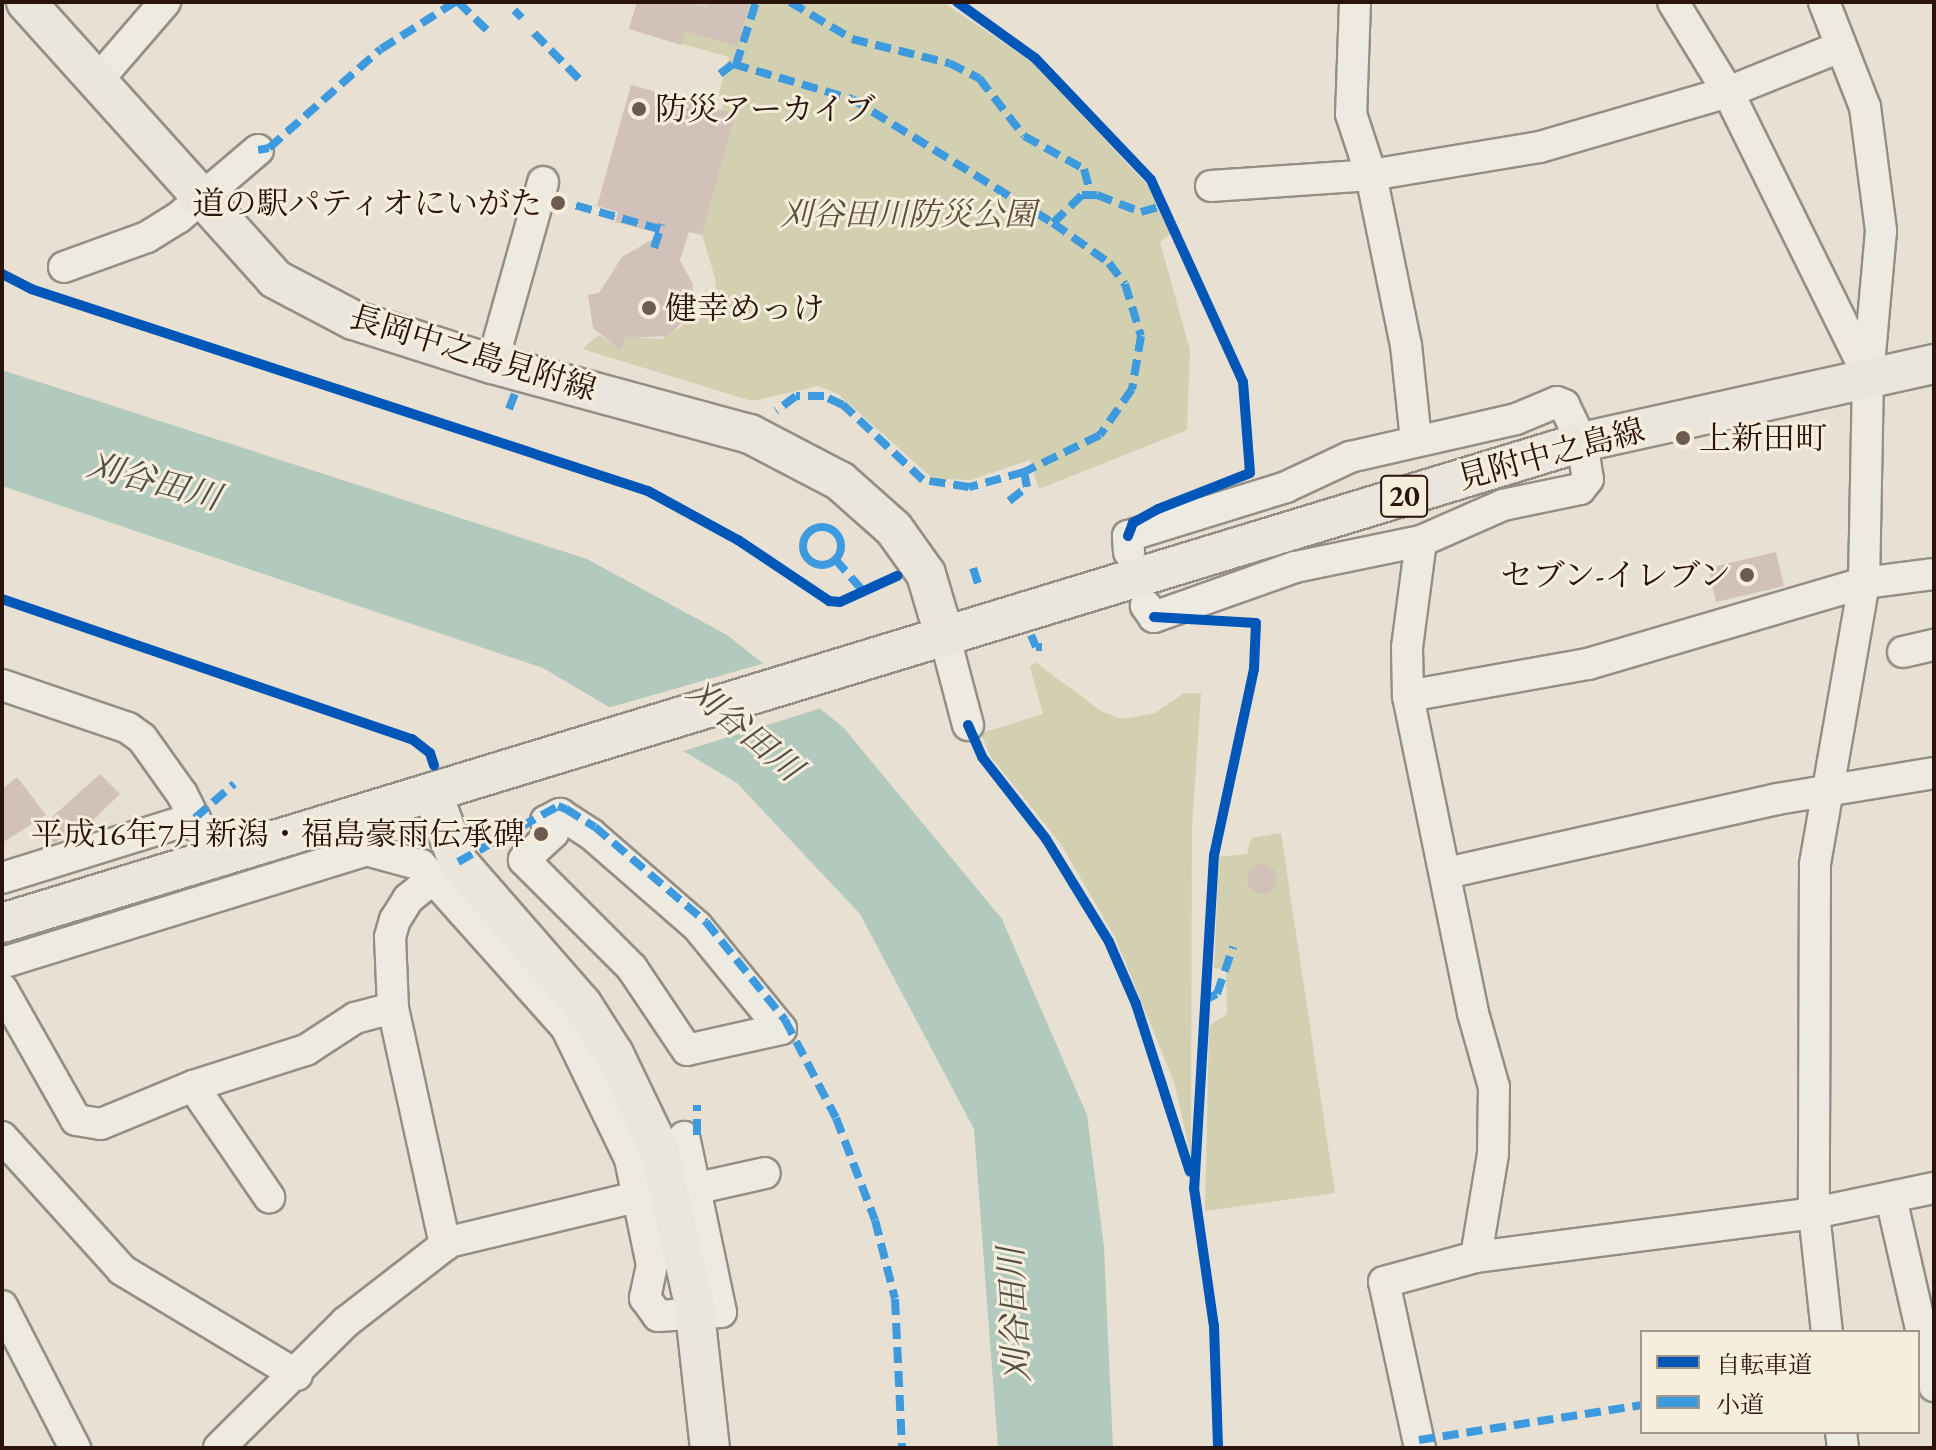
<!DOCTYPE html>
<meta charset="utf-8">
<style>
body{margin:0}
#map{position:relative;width:1936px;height:1450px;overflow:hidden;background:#e8e1d3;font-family:"EB Garamond","Noto Serif JP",serif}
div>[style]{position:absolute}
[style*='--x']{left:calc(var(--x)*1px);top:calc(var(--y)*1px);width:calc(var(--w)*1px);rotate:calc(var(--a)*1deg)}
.green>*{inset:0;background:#d2d0b0}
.water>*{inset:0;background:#b2c9bd}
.pier>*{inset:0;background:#e8e1d3}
.building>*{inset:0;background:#d2c1b8}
.round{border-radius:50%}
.roads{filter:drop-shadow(2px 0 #958e85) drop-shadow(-2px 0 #958e85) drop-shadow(0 2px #958e85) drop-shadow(0 -2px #958e85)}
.minor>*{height:30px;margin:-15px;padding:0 15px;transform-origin:15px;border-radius:15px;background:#edeae2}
.major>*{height:38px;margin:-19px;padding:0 19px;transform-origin:19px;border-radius:19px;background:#eae5dd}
.quiet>*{height:8px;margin-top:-4px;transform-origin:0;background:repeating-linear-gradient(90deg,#3d9ade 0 16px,transparent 0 24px)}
.quiet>.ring{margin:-4px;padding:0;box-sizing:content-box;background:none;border:8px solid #3d9ade;border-radius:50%}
.cycleway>*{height:10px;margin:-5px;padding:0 5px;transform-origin:5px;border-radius:5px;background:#0057b8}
.dots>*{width:22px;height:22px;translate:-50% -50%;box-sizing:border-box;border:4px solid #f6eddd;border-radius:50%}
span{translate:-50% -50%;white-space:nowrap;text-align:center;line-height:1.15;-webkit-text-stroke:6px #f6eddd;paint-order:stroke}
.shield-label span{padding:2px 6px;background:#f6eddd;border:2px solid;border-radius:6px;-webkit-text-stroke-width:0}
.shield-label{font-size:30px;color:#2a130a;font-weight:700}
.poi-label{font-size:32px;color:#2a130a}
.left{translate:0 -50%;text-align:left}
.right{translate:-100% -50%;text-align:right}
.park-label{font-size:32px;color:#5e503a;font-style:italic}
.street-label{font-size:32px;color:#2a130a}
.water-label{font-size:34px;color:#524f46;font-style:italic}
.frame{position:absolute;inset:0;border:4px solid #2a130a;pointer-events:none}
.legend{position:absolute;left:1640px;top:1330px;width:280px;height:104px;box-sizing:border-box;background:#f6eddd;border:2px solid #a49689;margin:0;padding:10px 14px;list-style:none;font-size:24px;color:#2a130a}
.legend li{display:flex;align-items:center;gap:16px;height:40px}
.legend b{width:40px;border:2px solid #a49689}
</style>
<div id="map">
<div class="green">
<div style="clip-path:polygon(637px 2px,943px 2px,1033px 63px,1149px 187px,1173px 232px,1160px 242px,1190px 350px,1187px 430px,1039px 489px,1030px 460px,971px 480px,943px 479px,930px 476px,838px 394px,818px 386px,752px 401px,582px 349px,599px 335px,619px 349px,626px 337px,661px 339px,681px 327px,690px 315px,709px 318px,714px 300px,716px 281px,702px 235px,736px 115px,721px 110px,725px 99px,718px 96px,729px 57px,629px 29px)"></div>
<div style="clip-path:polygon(1035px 662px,1101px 711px,1122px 719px,1155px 713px,1184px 693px,1201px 693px,1192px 828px,1191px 1156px,1174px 1082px,1115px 937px,1060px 843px,990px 756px,981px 733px,1043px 714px,1030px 667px)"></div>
<div style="clip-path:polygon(1281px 833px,1335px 1193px,1205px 1211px,1209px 1026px,1227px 1014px,1226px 970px,1214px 968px,1219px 857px,1247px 854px,1251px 838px)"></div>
</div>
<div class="water">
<div style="clip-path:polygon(2px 370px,587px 559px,727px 635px,843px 727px,1002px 919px,1087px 1115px,1104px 1247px,1113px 1448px,998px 1448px,974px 1129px,860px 914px,737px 783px,543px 668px,2px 486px)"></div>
</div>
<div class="pier">
<div style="clip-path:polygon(768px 662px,825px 707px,677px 753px,604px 709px)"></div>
</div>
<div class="building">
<div style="clip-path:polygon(637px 2px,687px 2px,707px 8px,709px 2px,750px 2px,737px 46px,685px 31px,681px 45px,629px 29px)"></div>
<div style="clip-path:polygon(631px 85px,736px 114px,702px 235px,689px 232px,680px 260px,693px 284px,690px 315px,668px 336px,626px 338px,620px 350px,593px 328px,588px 295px,599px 293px,622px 257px,662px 234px,615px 222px,618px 212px,597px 206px)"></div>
<div style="clip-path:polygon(1776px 552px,1784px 586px,1716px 602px,1708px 568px)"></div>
<div style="clip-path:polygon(100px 774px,120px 794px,91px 822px,54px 843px,41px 827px)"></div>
<div style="clip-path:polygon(17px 777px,46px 815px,2px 843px,2px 789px)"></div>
<div class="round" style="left:1247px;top:864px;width:30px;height:30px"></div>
</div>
<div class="roads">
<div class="minor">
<div style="--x:1355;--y:2;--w:112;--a:92"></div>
<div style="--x:1351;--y:114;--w:64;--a:71.8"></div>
<div style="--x:1371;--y:175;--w:174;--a:78.4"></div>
<div style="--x:1406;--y:345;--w:96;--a:84"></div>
<div style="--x:1673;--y:2;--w:105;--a:58.6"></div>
<div style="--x:1728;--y:92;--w:316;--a:63.7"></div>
<div style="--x:1824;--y:2;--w:113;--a:68.7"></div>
<div style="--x:1865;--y:107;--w:125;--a:82.6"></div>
<div style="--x:1881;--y:231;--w:146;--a:95.1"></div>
<div style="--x:1868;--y:376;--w:207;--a:91.1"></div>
<div style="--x:1864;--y:583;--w:286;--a:99.9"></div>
<div style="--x:1815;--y:865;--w:348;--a:90.2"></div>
<div style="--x:1814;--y:1213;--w:120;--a:83.8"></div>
<div style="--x:96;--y:82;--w:106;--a:-49.2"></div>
<div style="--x:1211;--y:186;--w:160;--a:-3.9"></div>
<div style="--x:1371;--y:175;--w:171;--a:-9.4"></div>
<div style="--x:1540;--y:147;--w:196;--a:-16.3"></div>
<div style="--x:1728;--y:92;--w:121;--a:-21.9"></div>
<div style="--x:64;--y:267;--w:88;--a:-19.9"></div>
<div style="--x:147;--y:237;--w:36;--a:-32"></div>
<div style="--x:178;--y:218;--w:105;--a:-40.4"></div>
<div style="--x:492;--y:364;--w:189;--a:-74.3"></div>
<div style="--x:1421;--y:541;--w:108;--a:97.5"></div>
<div style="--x:1407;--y:648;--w:48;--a:88.8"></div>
<div style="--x:1408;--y:696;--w:324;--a:78.4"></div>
<div style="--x:1473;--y:1013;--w:77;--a:74.2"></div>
<div style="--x:1494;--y:1087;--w:67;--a:90.9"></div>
<div style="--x:1493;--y:1154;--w:104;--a:99.4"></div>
<div style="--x:1129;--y:552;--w:16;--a:-94"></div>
<div style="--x:1128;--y:536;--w:165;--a:-17.2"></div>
<div style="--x:1286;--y:487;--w:71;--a:-25.1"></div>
<div style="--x:1350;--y:457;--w:170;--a:-12.9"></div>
<div style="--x:1516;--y:419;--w:44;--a:-22.5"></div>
<div style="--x:1557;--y:402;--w:8;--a:23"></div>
<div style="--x:1564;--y:405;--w:41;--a:64.1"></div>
<div style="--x:1582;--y:442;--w:37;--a:81"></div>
<div style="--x:1588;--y:479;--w:13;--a:129"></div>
<div style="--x:1580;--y:489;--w:79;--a:168.3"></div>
<div style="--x:1503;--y:505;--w:90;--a:156.3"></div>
<div style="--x:1421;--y:541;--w:129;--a:168.3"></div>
<div style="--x:1295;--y:567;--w:150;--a:160.5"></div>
<div style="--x:1154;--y:617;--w:14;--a:-126"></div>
<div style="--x:945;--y:638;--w:90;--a:75.2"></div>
<div style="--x:1903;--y:652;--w:32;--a:-13"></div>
<div style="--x:2;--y:685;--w:133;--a:18.8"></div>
<div style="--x:128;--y:728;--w:17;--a:36"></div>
<div style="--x:142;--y:738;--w:69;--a:54.5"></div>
<div style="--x:182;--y:794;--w:40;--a:63.4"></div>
<div style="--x:1408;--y:696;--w:183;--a:-10.1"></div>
<div style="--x:1588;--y:664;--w:288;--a:-16.4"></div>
<div style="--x:1864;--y:583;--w:71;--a:-7.3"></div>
<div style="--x:560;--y:814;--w:37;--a:33"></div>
<div style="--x:591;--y:834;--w:140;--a:41"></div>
<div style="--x:697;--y:926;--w:133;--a:50.8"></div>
<div style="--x:781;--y:1029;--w:96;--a:167.4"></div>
<div style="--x:687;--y:1050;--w:99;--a:-123.9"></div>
<div style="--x:632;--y:968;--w:153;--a:-135"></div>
<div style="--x:524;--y:860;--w:40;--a:-43"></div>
<div style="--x:553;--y:833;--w:14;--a:-120"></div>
<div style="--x:546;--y:821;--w:16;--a:-27"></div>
<div style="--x:1446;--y:873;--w:339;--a:-12.6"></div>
<div style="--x:1777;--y:799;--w:159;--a:-9.4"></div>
<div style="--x:2;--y:878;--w:202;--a:-17.3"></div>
<div style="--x:2;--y:963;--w:381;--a:-17.2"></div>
<div style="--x:366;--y:850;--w:57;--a:15.3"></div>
<div style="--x:421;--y:865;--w:217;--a:48.2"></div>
<div style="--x:566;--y:1027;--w:147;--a:64.1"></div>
<div style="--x:630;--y:1159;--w:108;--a:78.3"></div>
<div style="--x:652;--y:1265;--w:34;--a:102"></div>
<div style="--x:645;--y:1298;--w:22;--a:54"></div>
<div style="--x:658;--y:1316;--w:63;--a:-3.6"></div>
<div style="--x:721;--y:1312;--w:179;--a:-101.9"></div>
<div style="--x:2;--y:989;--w:150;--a:60.5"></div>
<div style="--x:76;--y:1120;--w:25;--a:9"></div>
<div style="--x:101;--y:1124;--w:100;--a:-22.4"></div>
<div style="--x:193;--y:1086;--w:135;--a:55.6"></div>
<div style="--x:393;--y:1008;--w:243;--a:77.6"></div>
<div style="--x:193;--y:1086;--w:119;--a:-17.7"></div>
<div style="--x:306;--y:1050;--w:59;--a:-33.1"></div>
<div style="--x:355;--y:1018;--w:39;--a:-15"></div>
<div style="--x:393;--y:1008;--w:71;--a:-92.4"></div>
<div style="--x:390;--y:937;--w:18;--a:-74"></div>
<div style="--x:395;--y:920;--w:25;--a:-58"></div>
<div style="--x:408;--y:899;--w:32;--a:-39"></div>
<div style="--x:2;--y:1137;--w:179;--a:47.9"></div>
<div style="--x:122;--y:1270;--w:204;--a:31"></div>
<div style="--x:677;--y:1183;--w:30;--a:6"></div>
<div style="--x:707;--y:1186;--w:59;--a:-12.6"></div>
<div style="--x:1891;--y:1198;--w:193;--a:77.1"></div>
<div style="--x:2;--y:1306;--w:160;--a:62.8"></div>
<div style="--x:1841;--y:1432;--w:16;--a:83"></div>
<div style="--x:219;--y:1448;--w:179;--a:-44.8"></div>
<div style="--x:346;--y:1322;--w:130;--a:-37.8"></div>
<div style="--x:449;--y:1242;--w:196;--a:-13.5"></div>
<div style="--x:1420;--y:1448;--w:170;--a:-102.2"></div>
<div style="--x:1384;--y:1282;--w:95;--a:-15.2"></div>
<div style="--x:1476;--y:1257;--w:341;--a:-7.4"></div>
<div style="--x:1814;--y:1213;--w:123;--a:-11.8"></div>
</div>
<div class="major">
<div style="--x:26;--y:2;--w:372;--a:48"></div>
<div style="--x:275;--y:279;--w:88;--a:27.7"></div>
<div style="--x:353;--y:320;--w:146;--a:17.6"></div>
<div style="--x:492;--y:364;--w:267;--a:15.2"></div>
<div style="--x:750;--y:434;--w:102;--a:27.6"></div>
<div style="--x:840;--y:481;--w:72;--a:41.6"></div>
<div style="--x:894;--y:529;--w:55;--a:54.6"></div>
<div style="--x:926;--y:574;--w:67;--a:73.5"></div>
<div style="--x:432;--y:792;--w:75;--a:69.6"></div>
<div style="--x:458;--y:862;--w:189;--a:48.9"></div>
<div style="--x:582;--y:1004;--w:59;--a:57.4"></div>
<div style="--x:614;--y:1054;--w:104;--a:64.4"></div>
<div style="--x:659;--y:1148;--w:160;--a:77.4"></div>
<div style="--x:694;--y:1304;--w:145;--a:83.7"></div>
<div style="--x:2;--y:923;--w:1652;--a:-16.93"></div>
<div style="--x:1582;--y:442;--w:361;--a:-12.5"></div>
</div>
</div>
<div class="quiet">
<div style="--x:458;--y:2;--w:43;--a:44.1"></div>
<div style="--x:790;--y:2;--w:72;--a:30.8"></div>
<div style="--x:852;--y:39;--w:100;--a:13.9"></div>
<div style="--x:949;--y:63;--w:34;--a:27"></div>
<div style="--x:979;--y:78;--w:73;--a:52.2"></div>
<div style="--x:1024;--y:136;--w:68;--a:28.8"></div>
<div style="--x:1084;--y:169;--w:27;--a:75"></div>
<div style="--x:514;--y:10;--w:11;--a:45"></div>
<div style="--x:534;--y:33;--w:66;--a:45.6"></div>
<div style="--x:736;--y:65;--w:66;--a:-72.4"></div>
<div style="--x:720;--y:74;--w:16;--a:-38"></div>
<div style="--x:733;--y:64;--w:124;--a:16.4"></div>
<div style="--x:852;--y:99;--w:236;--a:31.7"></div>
<div style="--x:1053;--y:223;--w:69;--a:35.5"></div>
<div style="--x:1109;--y:263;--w:26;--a:53"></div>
<div style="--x:1125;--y:284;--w:54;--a:72.9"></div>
<div style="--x:1141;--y:336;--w:54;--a:99.6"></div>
<div style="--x:1132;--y:389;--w:56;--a:124.8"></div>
<div style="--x:1100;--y:435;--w:85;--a:154"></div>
<div style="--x:1024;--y:472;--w:57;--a:164.7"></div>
<div style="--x:969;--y:487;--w:47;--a:-171.3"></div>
<div style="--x:923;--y:480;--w:110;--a:-136.8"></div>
<div style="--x:843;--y:405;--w:21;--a:-155"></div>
<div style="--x:824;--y:396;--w:28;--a:180"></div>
<div style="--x:796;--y:396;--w:25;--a:143"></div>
<div style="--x:258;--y:150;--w:11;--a:-10"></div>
<div style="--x:269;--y:148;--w:149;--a:-41.5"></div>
<div style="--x:381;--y:49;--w:88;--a:-32.4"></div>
<div style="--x:553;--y:199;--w:111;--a:15.7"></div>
<div style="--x:1053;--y:223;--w:40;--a:-44"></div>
<div style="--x:1082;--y:195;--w:15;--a:0"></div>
<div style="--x:1097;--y:195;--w:47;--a:21.1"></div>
<div style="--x:1141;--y:212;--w:26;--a:-16"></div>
<div style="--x:654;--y:248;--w:25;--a:-72"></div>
<div style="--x:509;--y:409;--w:17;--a:-69"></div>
<div style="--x:1009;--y:501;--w:23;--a:-38"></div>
<div style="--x:1027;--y:487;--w:15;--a:-101"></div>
<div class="ring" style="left:803px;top:527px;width:30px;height:30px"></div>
<div style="--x:835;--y:559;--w:44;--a:48.7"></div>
<div style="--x:973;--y:568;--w:20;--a:72"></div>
<div style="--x:1031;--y:635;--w:13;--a:67"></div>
<div style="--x:1036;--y:647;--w:6;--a:0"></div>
<div style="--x:195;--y:818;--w:52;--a:-41.1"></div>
<div style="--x:458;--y:862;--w:115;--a:-29.2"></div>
<div style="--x:558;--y:806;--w:9;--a:21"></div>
<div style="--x:566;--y:809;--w:34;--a:32"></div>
<div style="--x:595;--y:827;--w:146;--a:40.6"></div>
<div style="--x:706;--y:922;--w:126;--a:51.1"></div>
<div style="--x:785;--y:1020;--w:110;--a:62.5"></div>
<div style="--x:836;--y:1118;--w:109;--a:69.1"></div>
<div style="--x:875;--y:1220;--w:81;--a:75.8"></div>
<div style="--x:895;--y:1299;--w:149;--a:87.3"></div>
<div style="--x:1205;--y:1000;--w:13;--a:-27"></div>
<div style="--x:1217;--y:994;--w:50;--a:-71.2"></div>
<div style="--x:697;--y:1135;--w:30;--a:-90"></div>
<div style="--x:1419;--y:1440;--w:226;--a:-8.9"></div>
</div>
<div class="cycleway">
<div style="--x:957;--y:2;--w:96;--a:35.7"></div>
<div style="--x:1035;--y:58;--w:168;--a:46.4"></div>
<div style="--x:1151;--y:180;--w:222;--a:65.5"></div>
<div style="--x:1243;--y:382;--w:91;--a:85.6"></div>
<div style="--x:1250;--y:473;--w:99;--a:158.6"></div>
<div style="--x:1158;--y:509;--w:29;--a:151"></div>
<div style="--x:1133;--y:523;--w:14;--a:111"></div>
<div style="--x:2;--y:274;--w:33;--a:27"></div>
<div style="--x:31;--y:289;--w:649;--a:18.13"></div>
<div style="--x:648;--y:491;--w:102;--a:28.6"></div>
<div style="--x:738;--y:540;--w:110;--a:33.8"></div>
<div style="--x:829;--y:601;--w:11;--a:5"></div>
<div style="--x:840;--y:602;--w:63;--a:-24.5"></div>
<div style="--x:2;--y:599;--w:433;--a:18.9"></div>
<div style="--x:412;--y:739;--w:23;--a:38"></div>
<div style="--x:430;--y:753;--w:13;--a:72"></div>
<div style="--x:1154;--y:617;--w:102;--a:3.4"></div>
<div style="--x:1256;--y:623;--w:46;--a:92.5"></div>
<div style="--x:1254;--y:669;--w:190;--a:102.1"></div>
<div style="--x:1214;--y:855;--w:334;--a:93.4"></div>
<div style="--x:1194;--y:1188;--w:139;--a:81.8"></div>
<div style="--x:1214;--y:1326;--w:122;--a:88.1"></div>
<div style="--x:968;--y:725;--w:35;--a:66"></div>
<div style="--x:982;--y:757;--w:104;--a:52"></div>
<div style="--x:1046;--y:839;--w:121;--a:58.5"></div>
<div style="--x:1109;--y:942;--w:68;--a:66.5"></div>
<div style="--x:1136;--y:1004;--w:176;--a:72.2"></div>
</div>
<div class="dots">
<div style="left:639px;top:109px;background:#6c5b50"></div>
<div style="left:558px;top:203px;background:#6c5b50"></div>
<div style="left:649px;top:308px;background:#6c5b50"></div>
<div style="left:1683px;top:438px;background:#6c5b50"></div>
<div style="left:1747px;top:575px;background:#6c5b50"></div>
<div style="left:541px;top:834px;background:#6c5b50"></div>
</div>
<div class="shield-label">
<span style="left:1404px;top:496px">20</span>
</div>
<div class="poi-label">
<span class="left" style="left:655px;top:109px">防災アーカイブ</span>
<span class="right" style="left:542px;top:203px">道の駅パティオにいがた</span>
<span class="left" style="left:665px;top:308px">健幸めっけ</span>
<span class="left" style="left:1699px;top:438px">上新田町</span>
<span class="right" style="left:1731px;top:575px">セブン-イレブン</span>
<span class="right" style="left:525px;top:834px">平成16年7月新潟・福島豪雨伝承碑</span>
</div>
<div class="park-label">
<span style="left:908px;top:214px">刈谷田川防災公園</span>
</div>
<div class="street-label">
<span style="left:473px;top:353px;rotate:17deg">長岡中之島見附線</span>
<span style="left:1551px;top:454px;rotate:-15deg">見附中之島線</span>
</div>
<div class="water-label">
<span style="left:154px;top:481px;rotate:15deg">刈谷田川</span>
<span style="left:745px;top:730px;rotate:40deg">刈谷田川</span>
<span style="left:1014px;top:1315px;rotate:-93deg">刈谷田川</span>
</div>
<div class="frame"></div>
<ul class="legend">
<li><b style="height:10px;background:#0057b8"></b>自転車道</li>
<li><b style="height:10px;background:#3d9ade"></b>小道</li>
</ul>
</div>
